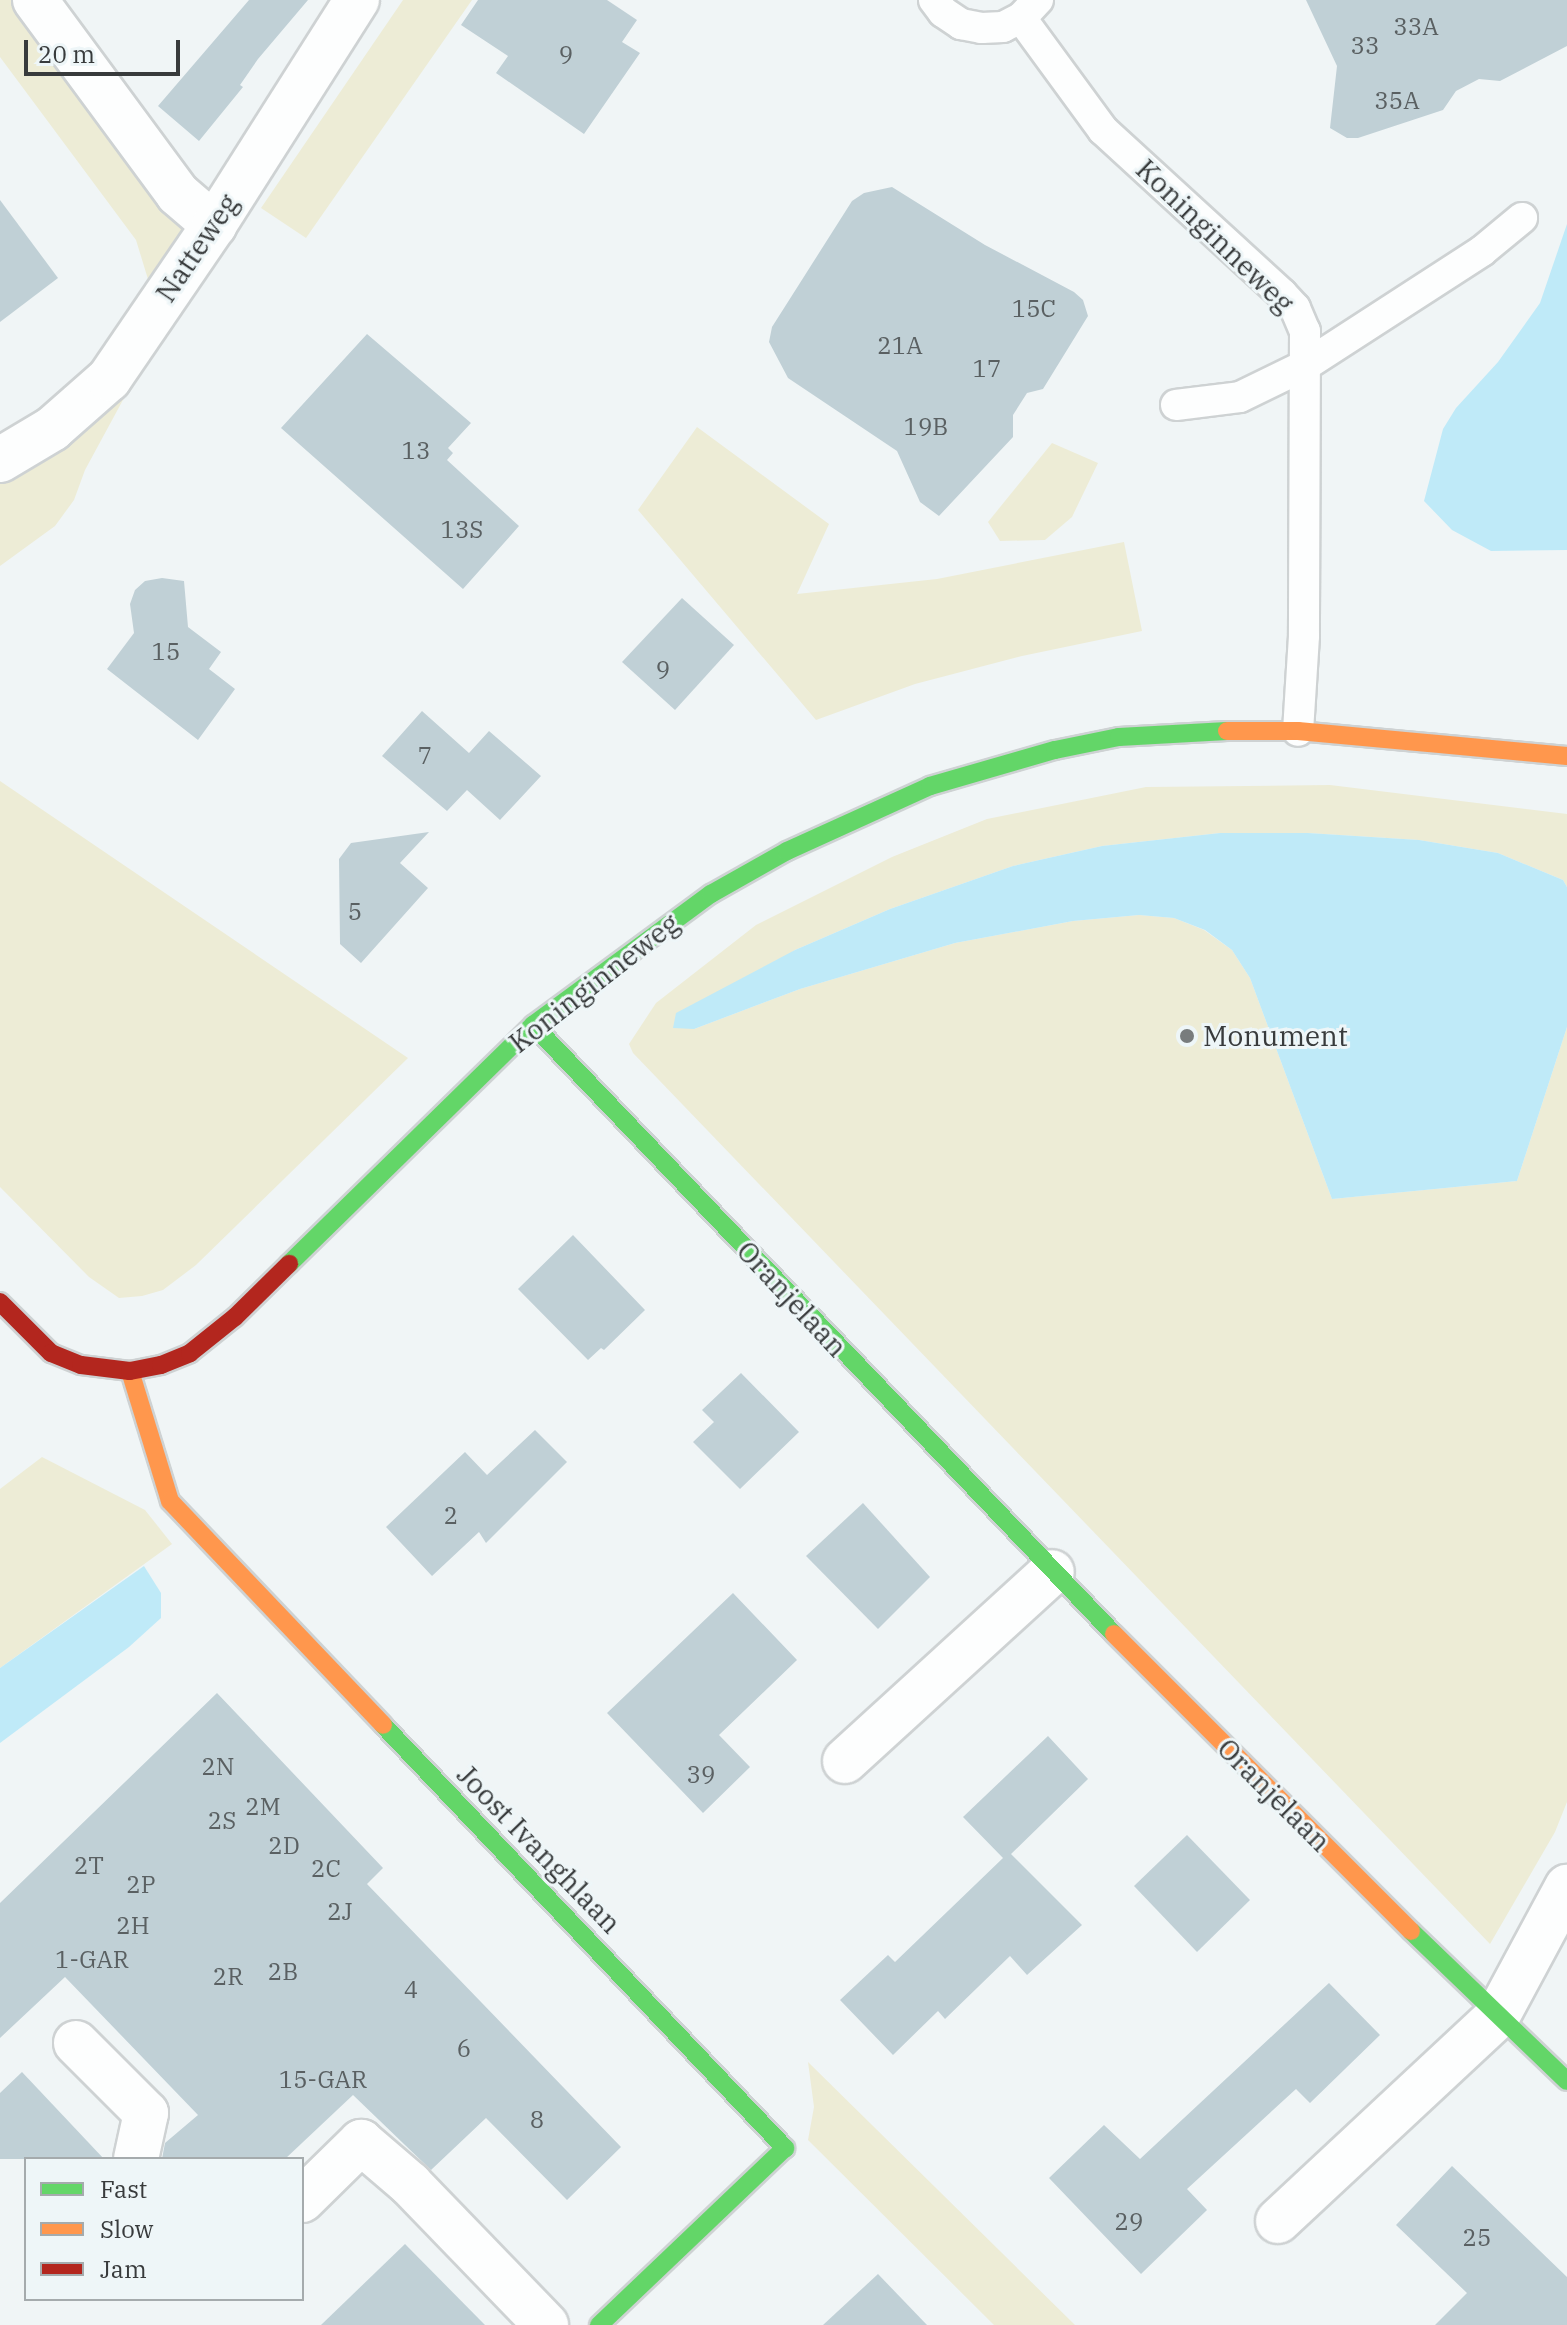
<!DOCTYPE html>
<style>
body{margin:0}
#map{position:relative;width:1567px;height:2325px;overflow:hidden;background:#f0f5f6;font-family:"IBM Plex Serif",serif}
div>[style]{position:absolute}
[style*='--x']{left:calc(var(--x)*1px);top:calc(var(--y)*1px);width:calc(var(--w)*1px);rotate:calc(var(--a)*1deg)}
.green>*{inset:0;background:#edecd6}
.water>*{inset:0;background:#bfeaf8}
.building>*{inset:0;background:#c0d0d6}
.roads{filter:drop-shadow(2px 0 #ced2d3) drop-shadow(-2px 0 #ced2d3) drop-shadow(0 2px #ced2d3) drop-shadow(0 -2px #ced2d3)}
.lane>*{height:30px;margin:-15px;padding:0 15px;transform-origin:15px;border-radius:15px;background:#fdfefe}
.street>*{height:44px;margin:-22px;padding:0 22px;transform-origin:22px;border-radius:22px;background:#fdfefe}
.fast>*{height:18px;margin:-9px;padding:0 9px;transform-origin:9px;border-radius:9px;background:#63d668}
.slow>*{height:18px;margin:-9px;padding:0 9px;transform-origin:9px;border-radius:9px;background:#ff974d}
.jam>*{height:18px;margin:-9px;padding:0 9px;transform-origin:9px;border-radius:9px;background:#b3261e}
.dots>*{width:22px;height:22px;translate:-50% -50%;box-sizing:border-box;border:4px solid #eef6f8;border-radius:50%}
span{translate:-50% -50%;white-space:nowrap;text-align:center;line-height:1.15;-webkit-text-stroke:6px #eef6f8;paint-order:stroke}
.number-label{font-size:24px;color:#5a6062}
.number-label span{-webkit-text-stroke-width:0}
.street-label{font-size:28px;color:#383b3c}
.poi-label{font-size:28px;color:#383b3c}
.left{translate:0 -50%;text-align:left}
.legend{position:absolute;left:24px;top:2157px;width:280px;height:144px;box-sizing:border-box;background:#eef6f8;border:2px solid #a5abad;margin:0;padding:10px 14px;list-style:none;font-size:24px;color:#383b3c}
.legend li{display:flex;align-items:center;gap:16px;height:40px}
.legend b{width:40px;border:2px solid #a5abad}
.scale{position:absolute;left:24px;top:40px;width:156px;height:36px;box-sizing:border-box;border:4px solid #383b3c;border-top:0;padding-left:10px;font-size:24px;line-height:28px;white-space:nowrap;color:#383b3c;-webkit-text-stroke:6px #eef6f8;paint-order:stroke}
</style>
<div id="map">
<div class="green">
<div style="clip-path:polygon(0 0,25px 0,191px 234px,151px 289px,136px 240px,0 57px)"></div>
<div style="clip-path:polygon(403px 0,472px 0,306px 238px,261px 208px)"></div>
<div style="clip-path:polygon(143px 363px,85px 470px,74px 500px,55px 526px,0 566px,0 472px)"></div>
<div style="clip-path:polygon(697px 427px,829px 524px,797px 594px,937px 579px,1124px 542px,1142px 631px,1022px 656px,915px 684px,816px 720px,638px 510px)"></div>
<div style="clip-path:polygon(1052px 443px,1098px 463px,1072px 517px,1045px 540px,1000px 541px,988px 522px)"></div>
<div style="clip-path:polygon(0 781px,408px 1058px,196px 1265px,163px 1290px,142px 1296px,119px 1298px,89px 1277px,0 1187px)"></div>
<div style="clip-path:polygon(1330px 785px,1567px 814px,1567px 887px,1563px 880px,1498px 853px,1419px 840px,1308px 833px,1220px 833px,1102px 846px,1013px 866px,890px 909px,795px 950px,694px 1029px,800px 989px,955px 943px,1073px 921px,1139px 915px,1174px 918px,1204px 930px,1232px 950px,1250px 978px,1332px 1199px,1517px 1181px,1567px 1027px,1567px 1802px,1555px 1832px,1490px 1944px,633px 1053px,629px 1044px,656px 1003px,756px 925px,892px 857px,987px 819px,1146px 787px)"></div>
<div style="clip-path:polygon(42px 1457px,145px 1510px,172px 1544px,0 1668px,0 1489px)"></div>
<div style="clip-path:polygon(808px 2062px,1075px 2325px,994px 2325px,808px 2140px,814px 2107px)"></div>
</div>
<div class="water">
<div style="clip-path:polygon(1567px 224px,1567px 550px,1491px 551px,1452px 530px,1424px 501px,1443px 429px,1456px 408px,1498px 362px,1540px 303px)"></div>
<div style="clip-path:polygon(1220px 833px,1308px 833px,1419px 840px,1498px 853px,1563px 880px,1567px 887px,1567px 1027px,1517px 1181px,1332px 1199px,1250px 978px,1232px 950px,1205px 930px,1174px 918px,1139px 915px,1073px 921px,955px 943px,800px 989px,694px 1029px,673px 1028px,676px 1013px,795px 950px,890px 909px,1013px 866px,1102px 846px)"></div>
<div style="clip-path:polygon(144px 1566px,161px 1593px,161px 1618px,129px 1647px,0 1743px,0 1668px)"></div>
</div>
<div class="building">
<div style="clip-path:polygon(249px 0,308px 0,258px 59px,240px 85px,243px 87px,199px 141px,158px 106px)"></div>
<div style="clip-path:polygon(478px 0,607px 0,637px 20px,622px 42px,640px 53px,584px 134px,496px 73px,508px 56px,461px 25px)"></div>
<div style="clip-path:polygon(1306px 0,1567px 0,1567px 46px,1500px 81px,1479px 79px,1456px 91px,1443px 110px,1358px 138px,1347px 138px,1330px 128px,1337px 66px)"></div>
<div style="clip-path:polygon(892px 187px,985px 245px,1074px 292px,1083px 300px,1088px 316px,1043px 389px,1027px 393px,1013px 415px,1013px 437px,939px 516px,920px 502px,897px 451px,788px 378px,769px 342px,772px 327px,852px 201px,864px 193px)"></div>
<div style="clip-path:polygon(0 200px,58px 278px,0 322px)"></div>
<div style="clip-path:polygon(367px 334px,471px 423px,448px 448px,453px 453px,447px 460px,519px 526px,463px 589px,281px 428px)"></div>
<div style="clip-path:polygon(162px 578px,184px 581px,188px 627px,221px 652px,209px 669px,235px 689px,198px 740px,107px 669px,134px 633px,130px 604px,135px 590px,145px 581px)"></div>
<div style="clip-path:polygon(682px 598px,734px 645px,675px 710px,622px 662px)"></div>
<div style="clip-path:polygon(422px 711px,469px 753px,489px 731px,541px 776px,500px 820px,467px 790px,447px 811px,382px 756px)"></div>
<div style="clip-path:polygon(429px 832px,400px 863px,428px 888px,361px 963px,340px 944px,339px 859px,351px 843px)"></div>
<div style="clip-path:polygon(573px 1235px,645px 1310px,604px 1350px,601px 1348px,588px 1360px,518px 1289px)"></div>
<div style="clip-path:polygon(741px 1373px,799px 1432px,740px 1489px,693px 1442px,714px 1422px,702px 1410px)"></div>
<div style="clip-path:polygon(535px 1430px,567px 1462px,486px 1543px,479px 1532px,432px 1576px,386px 1527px,465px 1452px,487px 1475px)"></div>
<div style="clip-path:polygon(863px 1503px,930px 1577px,878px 1629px,806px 1556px)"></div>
<div style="clip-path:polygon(733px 1593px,797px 1660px,719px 1735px,750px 1767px,703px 1813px,607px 1713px)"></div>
<div style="clip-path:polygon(217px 1693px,383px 1868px,367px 1884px,621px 2147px,567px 2200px,486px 2118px,431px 2170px,353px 2095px,285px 2159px,162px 2159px,165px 2143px,198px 2115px,65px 1977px,0 2038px,0 1903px)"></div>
<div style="clip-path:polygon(1048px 1736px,1088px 1779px,1011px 1854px,1082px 1925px,1027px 1975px,1010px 1956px,945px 2019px,938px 2011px,893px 2055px,840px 2000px,888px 1955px,895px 1962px,1003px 1858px,963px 1817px)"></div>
<div style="clip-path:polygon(1187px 1835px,1250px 1900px,1197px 1952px,1134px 1886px)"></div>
<div style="clip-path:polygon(1329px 1983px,1380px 2035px,1310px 2103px,1296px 2089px,1187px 2189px,1207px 2210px,1141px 2274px,1049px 2178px,1104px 2125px,1140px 2159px)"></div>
<div style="clip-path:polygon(22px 2072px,104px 2159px,0 2159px,0 2093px)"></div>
<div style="clip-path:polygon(1452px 2166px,1567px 2277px,1567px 2325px,1435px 2325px,1467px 2293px,1396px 2225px)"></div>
<div style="clip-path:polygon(405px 2244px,485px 2325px,321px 2325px)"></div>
<div style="clip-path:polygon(878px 2274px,927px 2325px,823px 2325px)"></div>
</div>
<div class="roads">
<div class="lane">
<div style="--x:934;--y:0;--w:15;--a:53"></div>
<div style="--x:943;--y:12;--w:22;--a:34"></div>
<div style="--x:961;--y:24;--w:21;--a:11"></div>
<div style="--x:982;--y:28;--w:21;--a:-3"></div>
<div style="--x:1003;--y:27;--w:20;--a:-27"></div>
<div style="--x:1021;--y:18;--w:25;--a:-47"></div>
<div style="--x:1021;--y:18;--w:139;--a:53.8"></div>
<div style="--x:1103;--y:130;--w:243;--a:42.5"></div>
<div style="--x:1282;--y:294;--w:19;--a:47"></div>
<div style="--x:1295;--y:308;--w:25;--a:67"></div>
<div style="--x:1305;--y:331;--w:305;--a:90.2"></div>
<div style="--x:1304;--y:636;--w:95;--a:93.6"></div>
<div style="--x:1176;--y:405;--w:64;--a:-7.1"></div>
<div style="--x:1240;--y:397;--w:73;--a:-25.9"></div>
<div style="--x:1306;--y:365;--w:210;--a:-32.9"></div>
<div style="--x:1482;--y:251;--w:52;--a:-39.5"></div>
</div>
<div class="street">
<div style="--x:35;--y:0;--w:241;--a:53.6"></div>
<div style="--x:178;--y:194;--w:48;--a:40.7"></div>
<div style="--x:0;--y:460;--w:61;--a:-30.8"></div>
<div style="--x:52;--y:429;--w:76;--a:-41.3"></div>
<div style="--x:109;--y:379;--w:186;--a:-55.7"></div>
<div style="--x:214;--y:225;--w:267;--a:-57.6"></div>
<div style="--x:845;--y:1761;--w:280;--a:-42.4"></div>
<div style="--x:76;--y:2043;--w:99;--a:45"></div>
<div style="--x:146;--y:2113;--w:47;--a:102.3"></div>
<div style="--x:302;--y:2200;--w:83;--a:-44.5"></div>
<div style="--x:361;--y:2142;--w:65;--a:40.6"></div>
<div style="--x:410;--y:2184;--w:196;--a:46"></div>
<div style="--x:1278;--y:2221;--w:299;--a:-43"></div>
<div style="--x:1497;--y:2017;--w:148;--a:-61.7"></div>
</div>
<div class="fast">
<div style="--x:533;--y:1025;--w:842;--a:46.35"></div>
<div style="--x:289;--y:1264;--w:342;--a:-44.4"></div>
<div style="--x:533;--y:1025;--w:221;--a:-36.4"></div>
<div style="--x:711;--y:894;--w:87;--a:-29.5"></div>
<div style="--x:787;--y:851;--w:157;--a:-24.4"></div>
<div style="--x:930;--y:786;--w:130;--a:-16.1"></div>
<div style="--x:1055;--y:750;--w:65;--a:-11.5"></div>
<div style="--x:1119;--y:737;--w:108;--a:-3.2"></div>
<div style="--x:383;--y:1725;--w:584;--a:46.46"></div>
<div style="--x:785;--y:2148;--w:257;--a:136.4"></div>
<div style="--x:1411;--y:1931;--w:216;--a:43.9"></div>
</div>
<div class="slow">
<div style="--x:1227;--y:731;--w:71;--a:0"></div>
<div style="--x:1298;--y:731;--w:270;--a:5.3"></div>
<div style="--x:130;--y:1371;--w:136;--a:72.9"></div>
<div style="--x:170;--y:1501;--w:309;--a:46.4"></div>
<div style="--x:1114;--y:1634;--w:420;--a:45"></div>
</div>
<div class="jam">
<div style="--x:0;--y:1302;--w:72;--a:45"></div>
<div style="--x:51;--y:1353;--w:32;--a:22"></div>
<div style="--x:81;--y:1365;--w:49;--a:7"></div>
<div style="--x:130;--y:1371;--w:32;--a:-11"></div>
<div style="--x:161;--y:1365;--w:31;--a:-22"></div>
<div style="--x:190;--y:1353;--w:58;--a:-38.7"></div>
<div style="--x:235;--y:1317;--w:76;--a:-44.5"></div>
</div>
</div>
<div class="dots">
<div style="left:1187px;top:1036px;background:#787c7d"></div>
</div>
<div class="number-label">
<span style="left:1416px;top:27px">33A</span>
<span style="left:1365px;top:46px">33</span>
<span style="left:566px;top:55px">9</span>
<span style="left:1397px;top:101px">35A</span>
<span style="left:1034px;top:309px">15C</span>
<span style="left:900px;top:346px">21A</span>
<span style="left:987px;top:369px">17</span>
<span style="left:926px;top:427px">19B</span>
<span style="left:416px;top:451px">13</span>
<span style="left:462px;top:530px">13S</span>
<span style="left:166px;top:652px">15</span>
<span style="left:663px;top:670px">9</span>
<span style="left:425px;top:756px">7</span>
<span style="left:355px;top:912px">5</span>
<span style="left:451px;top:1516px">2</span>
<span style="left:218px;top:1767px">2N</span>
<span style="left:701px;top:1775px">39</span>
<span style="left:263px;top:1807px">2M</span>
<span style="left:222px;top:1821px">2S</span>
<span style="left:284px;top:1846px">2D</span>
<span style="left:89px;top:1866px">2T</span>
<span style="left:326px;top:1869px">2C</span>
<span style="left:141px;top:1885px">2P</span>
<span style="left:340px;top:1912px">2J</span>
<span style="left:133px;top:1926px">2H</span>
<span style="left:92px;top:1960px">1-GAR</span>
<span style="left:283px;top:1972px">2B</span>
<span style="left:228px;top:1977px">2R</span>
<span style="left:411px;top:1990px">4</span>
<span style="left:464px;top:2049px">6</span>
<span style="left:323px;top:2080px">15-GAR</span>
<span style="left:537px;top:2120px">8</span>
<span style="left:1129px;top:2222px">29</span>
<span style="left:1477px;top:2238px">25</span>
</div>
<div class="street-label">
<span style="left:1215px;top:236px;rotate:44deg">Koninginneweg</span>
<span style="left:197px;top:248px;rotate:-56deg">Natteweg</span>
<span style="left:594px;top:983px;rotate:-38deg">Koninginneweg</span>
<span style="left:792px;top:1299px;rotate:47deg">Oranjelaan</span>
<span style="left:1274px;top:1795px;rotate:45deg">Oranjelaan</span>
<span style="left:539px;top:1849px;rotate:46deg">Joost Ivanghlaan</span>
</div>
<div class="poi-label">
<span class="left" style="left:1203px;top:1036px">Monument</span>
</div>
<ul class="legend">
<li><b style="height:10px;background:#63d668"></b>Fast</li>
<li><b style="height:10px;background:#ff974d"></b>Slow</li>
<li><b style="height:10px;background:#b3261e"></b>Jam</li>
</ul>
<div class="scale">20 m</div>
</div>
